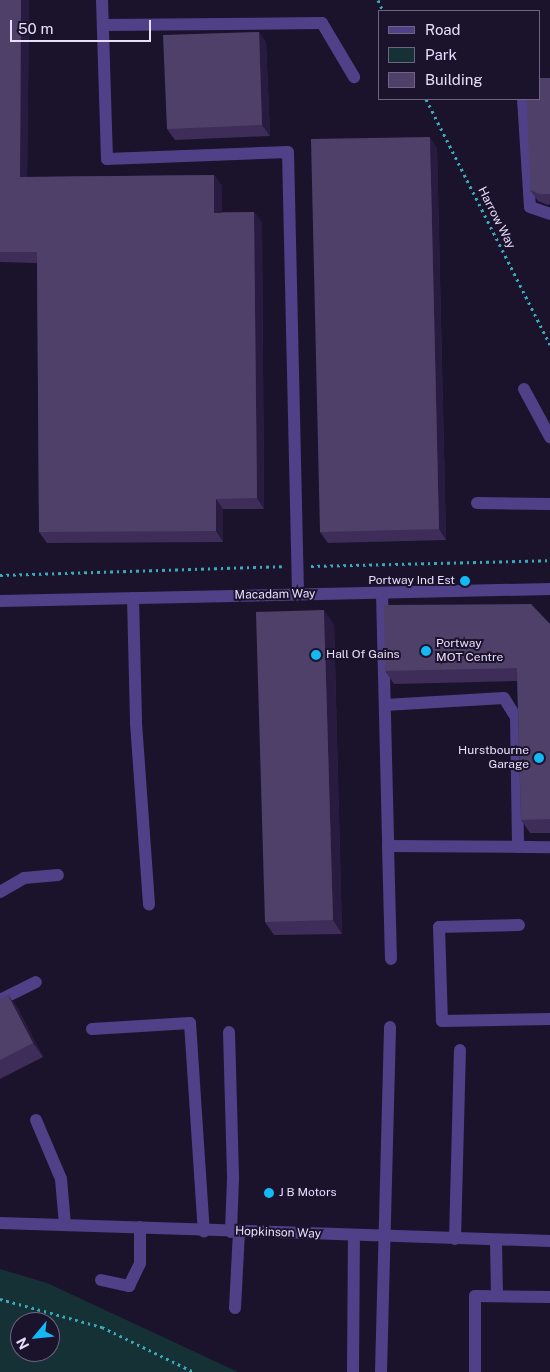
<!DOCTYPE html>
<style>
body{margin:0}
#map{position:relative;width:550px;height:1372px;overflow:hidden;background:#1b132c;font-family:"Public Sans",sans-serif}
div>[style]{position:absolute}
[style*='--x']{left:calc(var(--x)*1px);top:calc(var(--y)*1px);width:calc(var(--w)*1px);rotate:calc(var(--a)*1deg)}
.green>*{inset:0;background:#163136}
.path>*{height:3px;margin-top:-1.5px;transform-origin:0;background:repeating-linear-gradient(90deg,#37abba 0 2.5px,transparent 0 6.5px)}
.minor>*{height:12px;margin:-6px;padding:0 6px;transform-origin:6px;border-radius:6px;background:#4f4088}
.wall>*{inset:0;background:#3d2d58}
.shaded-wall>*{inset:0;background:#281b3f}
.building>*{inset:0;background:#4f406a}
.dots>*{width:14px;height:14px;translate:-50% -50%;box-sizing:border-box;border:2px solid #1b132c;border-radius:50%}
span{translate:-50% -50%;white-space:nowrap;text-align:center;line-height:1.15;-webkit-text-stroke:4px #1b132c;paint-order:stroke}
.street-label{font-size:12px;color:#e8dffe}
.poi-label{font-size:12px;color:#e8dffe}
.right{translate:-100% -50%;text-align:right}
.left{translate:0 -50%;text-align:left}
.legend{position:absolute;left:378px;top:10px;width:162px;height:90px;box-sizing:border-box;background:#1b132c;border:1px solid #6d6580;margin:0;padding:6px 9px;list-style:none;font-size:15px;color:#e8dffe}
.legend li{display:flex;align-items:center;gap:10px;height:25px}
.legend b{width:25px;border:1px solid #6d6580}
.north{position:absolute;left:10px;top:1312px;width:50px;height:50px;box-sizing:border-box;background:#1b132c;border:1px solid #6d6580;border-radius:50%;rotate:242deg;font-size:14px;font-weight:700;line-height:20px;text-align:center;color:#e8dffe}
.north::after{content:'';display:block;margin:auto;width:18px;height:22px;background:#14b8f5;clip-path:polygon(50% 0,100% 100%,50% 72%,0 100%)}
.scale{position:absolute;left:10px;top:20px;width:141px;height:22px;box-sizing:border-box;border:2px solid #e8dffe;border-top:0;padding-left:6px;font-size:15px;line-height:18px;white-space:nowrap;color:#e8dffe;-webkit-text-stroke:4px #1b132c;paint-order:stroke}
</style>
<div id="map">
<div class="green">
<div style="clip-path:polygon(evenodd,0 1269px,47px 1283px,238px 1372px,0 1372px,0 1269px,20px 1322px,50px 1322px,50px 1352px,20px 1352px,20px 1322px)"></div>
</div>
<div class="path">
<div style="--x:378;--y:0;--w:12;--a:66"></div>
<div style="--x:426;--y:99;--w:275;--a:63.2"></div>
<div style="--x:311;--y:566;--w:239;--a:-1.4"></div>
<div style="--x:0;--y:575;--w:282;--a:-1.8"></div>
<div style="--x:0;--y:1299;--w:106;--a:15.4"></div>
<div style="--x:102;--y:1327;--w:102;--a:26.1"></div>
</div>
<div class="minor">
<div style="--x:102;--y:0;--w:159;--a:88.2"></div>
<div style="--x:107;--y:159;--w:181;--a:-2.2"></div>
<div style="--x:288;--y:152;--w:442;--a:88.7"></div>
<div style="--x:103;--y:25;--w:219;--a:-0.5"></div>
<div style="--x:322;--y:23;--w:63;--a:59.3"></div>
<div style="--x:523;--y:99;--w:108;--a:86.3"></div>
<div style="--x:530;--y:207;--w:21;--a:19"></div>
<div style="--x:524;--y:389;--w:55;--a:61.6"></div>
<div style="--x:477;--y:503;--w:73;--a:0.8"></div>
<div style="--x:382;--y:593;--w:253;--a:88.6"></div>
<div style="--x:388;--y:846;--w:162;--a:0.4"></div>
<div style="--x:133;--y:598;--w:125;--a:88.6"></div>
<div style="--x:136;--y:723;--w:182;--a:85.9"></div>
<div style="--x:0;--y:601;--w:550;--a:-1.25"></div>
<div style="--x:385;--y:705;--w:119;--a:-3.4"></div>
<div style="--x:504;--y:698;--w:22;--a:58"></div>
<div style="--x:516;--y:717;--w:130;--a:89.1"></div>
<div style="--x:388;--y:846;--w:113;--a:88.5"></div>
<div style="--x:0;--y:892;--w:28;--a:-30"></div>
<div style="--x:24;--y:878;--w:34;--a:-5"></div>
<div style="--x:519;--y:925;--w:80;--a:178.6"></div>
<div style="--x:439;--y:927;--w:94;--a:88.2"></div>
<div style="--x:442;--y:1021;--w:108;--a:-1.1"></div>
<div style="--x:0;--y:1000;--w:40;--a:-26.6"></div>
<div style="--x:92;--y:1029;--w:98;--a:-3.5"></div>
<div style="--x:190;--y:1023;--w:209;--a:86.2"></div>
<div style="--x:229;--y:1032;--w:147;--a:88.4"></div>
<div style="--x:233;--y:1179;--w:53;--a:92.2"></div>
<div style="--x:36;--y:1120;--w:64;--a:67"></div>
<div style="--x:61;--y:1179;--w:46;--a:85"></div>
<div style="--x:0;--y:1223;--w:550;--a:1.87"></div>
<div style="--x:455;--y:1239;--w:189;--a:-88.5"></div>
<div style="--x:496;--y:1240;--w:56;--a:89"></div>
<div style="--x:101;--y:1280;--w:29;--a:12"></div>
<div style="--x:129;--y:1286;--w:25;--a:-64"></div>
<div style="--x:140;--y:1263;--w:36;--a:-90"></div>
<div style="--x:235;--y:1308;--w:76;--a:-87"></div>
<div style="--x:353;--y:1372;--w:136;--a:-89.6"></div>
<div style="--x:381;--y:1372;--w:345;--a:-88.5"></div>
<div style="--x:475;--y:1372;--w:76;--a:-90"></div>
<div style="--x:475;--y:1296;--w:75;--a:0.8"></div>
</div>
<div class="wall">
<div style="clip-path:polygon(0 0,29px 0,27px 177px,214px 175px,222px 186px,222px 212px,254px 212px,262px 223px,264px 509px,223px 509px,223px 542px,47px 543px,39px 532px,37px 263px,0 262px)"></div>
<div style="clip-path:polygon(259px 32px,266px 43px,270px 136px,175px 140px,167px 129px)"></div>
<div style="clip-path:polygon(550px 78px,550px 204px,548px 205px,538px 201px,530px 190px)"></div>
<div style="clip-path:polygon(437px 148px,446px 540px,328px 543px,320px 532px)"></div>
<div style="clip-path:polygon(334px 624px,342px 934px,274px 935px,265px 922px)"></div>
<div style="clip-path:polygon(550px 624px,550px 833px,530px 833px,521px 820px,517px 681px,394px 684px,385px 671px)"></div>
<div style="clip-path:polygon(8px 995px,18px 1009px,43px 1057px,0 1079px,0 1000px)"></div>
</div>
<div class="shaded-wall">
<div style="clip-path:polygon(21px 0,29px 0,27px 188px,20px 177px)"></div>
<div style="clip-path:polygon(259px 32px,266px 43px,270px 136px,262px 125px)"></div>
<div style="clip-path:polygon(430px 137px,437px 148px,446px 540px,439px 529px)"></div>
<div style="clip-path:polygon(214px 175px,222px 186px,222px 223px,214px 213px)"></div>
<div style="clip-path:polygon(254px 212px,262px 223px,264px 509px,257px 498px)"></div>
<div style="clip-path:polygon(216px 499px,223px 509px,223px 542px,216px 531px)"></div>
<div style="clip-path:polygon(324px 610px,334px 624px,342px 934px,333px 920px)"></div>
<div style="clip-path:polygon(8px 995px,18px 1009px,43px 1057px,33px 1043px)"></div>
</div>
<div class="building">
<div style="clip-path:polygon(0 0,21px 0,20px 177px,214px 175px,214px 213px,254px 212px,257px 498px,216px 499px,216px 531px,39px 532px,37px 252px,0 252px)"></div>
<div style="clip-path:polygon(259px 32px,262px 125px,167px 129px,163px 35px)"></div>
<div style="clip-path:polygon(539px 78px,550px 78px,550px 194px,540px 194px,530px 190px,527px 99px,539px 99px)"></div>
<div style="clip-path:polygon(430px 137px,439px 529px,320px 532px,311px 139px)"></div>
<div style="clip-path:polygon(531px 604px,550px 624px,550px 819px,521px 820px,517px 668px,385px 671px,384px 605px)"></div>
<div style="clip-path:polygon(324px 610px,333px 920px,265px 922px,256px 612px)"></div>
<div style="clip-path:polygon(8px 995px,33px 1043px,0 1060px,0 1000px)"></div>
</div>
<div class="dots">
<div style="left:465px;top:581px;background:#14b8f5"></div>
<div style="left:426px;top:651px;background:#14b8f5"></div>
<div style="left:316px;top:655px;background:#14b8f5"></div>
<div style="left:539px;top:758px;background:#14b8f5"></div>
<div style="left:269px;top:1193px;background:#14b8f5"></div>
</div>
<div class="street-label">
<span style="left:496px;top:218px;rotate:63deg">Harrow Way</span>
<span style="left:275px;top:595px;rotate:-1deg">Macadam Way</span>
<span style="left:278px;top:1233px;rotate:2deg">Hopkinson Way</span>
</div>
<div class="poi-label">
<span class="right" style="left:455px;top:581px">Portway Ind Est</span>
<span class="left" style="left:436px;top:651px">Portway<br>MOT Centre</span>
<span class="left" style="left:326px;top:655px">Hall Of Gains</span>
<span class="right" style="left:529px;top:758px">Hurstbourne<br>Garage</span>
<span class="left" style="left:279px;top:1193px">J B Motors</span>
</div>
<ul class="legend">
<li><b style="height:6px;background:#4f4088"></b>Road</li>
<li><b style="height:14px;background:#163136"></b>Park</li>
<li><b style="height:14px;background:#4f406a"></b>Building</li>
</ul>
<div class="north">N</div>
<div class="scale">50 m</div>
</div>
